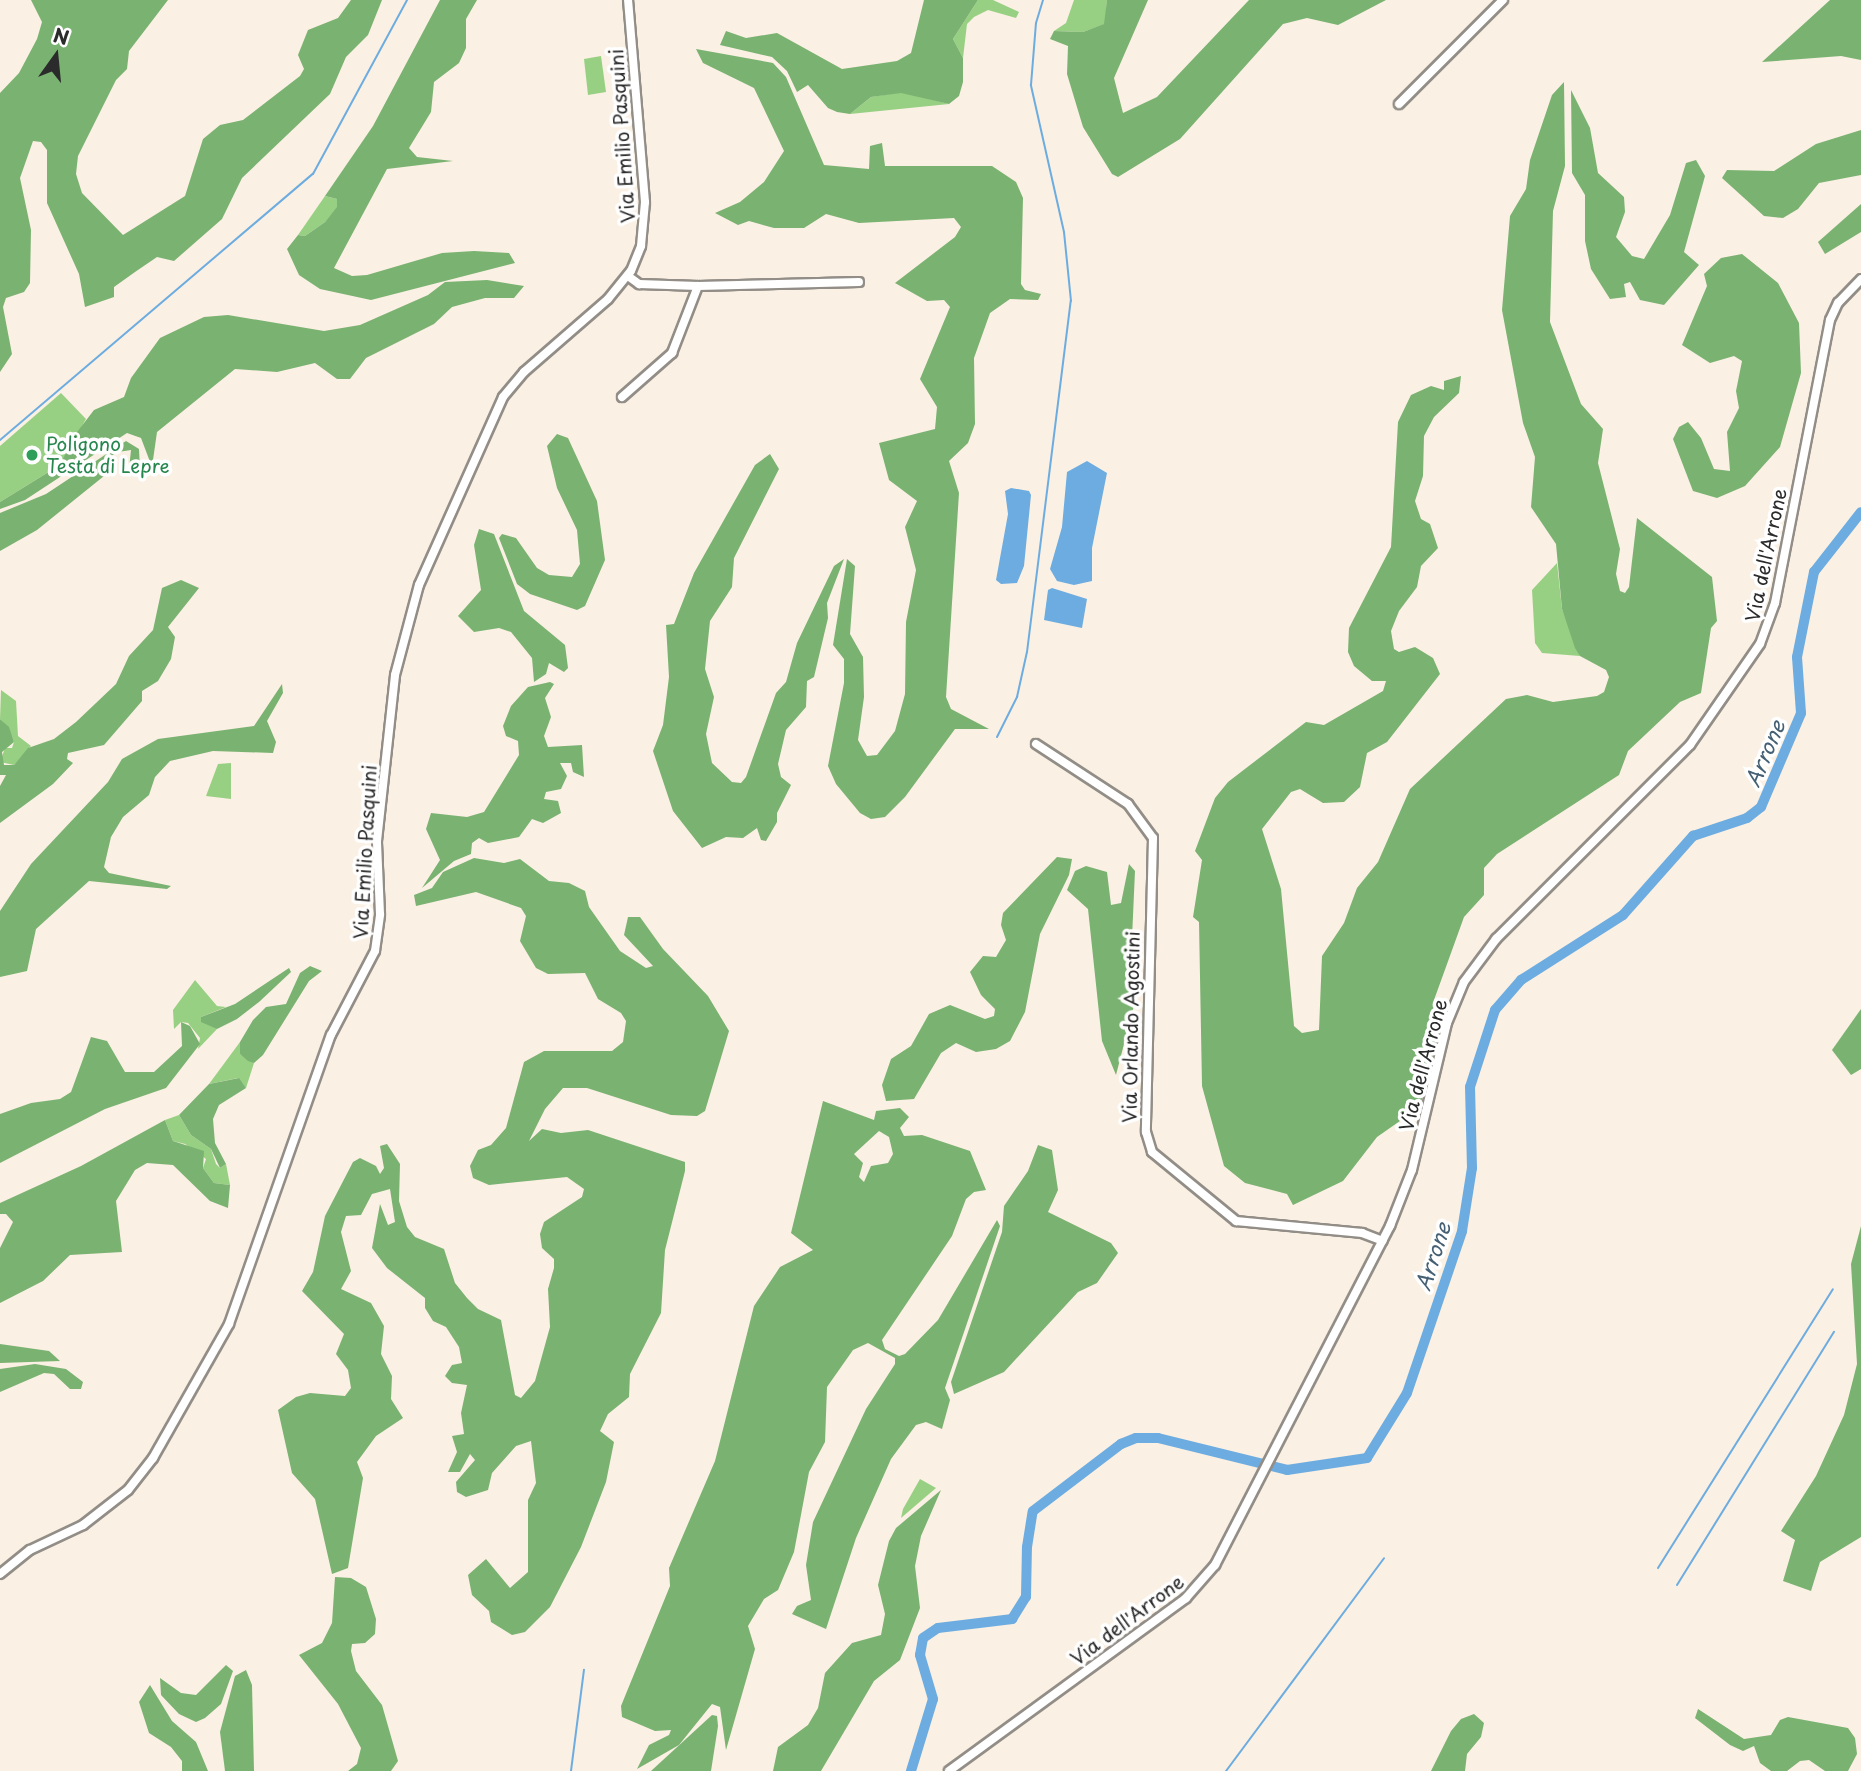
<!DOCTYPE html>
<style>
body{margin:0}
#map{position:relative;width:1861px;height:1771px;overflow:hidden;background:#faf0e3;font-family:"Playpen Sans",sans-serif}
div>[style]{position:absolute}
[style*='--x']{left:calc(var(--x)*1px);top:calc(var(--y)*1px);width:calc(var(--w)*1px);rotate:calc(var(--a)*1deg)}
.green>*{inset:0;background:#98d083}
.forest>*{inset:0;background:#7ab271}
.water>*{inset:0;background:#6dace0}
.stream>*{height:2px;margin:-1px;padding:0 1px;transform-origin:1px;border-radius:1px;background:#6dace0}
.river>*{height:10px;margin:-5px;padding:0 5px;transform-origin:5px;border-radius:5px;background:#6dace0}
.roads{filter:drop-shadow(2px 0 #928e87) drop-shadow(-2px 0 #928e87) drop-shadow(0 2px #928e87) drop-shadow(0 -2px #928e87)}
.minor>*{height:8px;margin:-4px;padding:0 4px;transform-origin:4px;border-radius:4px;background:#fff}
.dots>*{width:19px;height:19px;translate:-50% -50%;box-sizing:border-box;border:4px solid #fff;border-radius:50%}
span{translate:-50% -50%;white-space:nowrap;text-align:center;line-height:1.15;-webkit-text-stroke:7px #fff;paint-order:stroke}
.street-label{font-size:19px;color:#2b2b2b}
.leisure-label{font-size:19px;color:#27864d}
.left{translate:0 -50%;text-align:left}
.water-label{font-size:21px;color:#455f73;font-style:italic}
.north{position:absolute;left:21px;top:21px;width:70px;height:70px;-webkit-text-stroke:5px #fff;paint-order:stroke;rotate:15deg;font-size:19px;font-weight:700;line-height:28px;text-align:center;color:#2b2b2b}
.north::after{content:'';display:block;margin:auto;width:24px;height:32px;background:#2b2b2b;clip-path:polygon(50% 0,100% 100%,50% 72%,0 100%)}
</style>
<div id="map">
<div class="green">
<div style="clip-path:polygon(978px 0,993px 0,1019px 12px,1016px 18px,988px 10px,974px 17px,967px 24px,963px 58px,953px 39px)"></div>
<div style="clip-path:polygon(1074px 0,1107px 0,1105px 24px,1083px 32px,1054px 31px,1066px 23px)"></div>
<div style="clip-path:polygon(601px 56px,606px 92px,588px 95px,584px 59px)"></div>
<div style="clip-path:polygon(902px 92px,949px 104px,850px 114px,871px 97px)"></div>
<div style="clip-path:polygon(325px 196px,337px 199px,338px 207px,325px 222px,305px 236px,298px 235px)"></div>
<div style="clip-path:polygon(61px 393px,86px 419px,60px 465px,0 502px,0 446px)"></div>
<div style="clip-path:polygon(1557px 563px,1562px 609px,1580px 656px,1542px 653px,1535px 643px,1532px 590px)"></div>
<div style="clip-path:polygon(1px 690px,16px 701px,18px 736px,31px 746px,14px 765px,0 762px,5px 748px,12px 748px,14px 742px,8px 727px,0 719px)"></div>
<div style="clip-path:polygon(231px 763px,231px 799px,206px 796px,218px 764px)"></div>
<div style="clip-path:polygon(195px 980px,217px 1006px,226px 1007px,201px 1017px,217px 1029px,198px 1049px,200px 1038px,188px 1023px,181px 1022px,174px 1029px,173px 1010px)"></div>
<div style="clip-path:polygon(240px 1042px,240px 1054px,254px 1063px,246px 1088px,238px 1078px,209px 1084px)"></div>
<div style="clip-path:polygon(179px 1115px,191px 1135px,211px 1149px,216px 1164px,220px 1168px,226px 1164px,230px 1185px,214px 1183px,203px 1168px,206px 1159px,185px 1144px,173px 1141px,165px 1120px)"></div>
<div style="clip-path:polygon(920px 1479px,936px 1488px,901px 1518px,903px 1509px)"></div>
</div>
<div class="forest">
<div style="clip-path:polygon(31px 0,168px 0,129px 51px,127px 69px,116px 80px,78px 156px,76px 174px,82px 193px,123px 235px,185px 196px,203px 139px,220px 125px,243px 120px,300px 76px,304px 69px,298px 55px,308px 30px,338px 18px,351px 0,382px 0,368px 35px,346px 57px,330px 94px,242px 178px,222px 219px,174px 261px,157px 257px,135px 272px,114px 287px,114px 297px,85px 307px,79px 274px,47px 203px,47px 150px,41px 142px,33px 141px,20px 178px,31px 230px,30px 283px,24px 292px,6px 298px,3px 307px,12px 354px,0 372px,0 93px,19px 73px,37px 39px,42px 22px)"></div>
<div style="clip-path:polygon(440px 0,477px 0,466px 19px,466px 48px,459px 63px,434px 82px,431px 112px,409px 148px,417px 157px,453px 161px,387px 169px,334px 268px,352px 276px,367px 275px,442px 253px,474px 251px,509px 253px,515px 263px,371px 300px,320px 289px,299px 275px,287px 249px,298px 235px,305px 236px,325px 222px,337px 207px,337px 199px,325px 196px,373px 126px)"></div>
<div style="clip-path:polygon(924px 0,978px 0,953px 39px,963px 58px,963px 82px,959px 96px,949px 104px,901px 93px,871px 97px,850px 114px,837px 112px,828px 108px,808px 85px,797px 92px,787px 71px,772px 57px,720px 45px,726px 31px,746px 38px,777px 33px,842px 69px,897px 61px,911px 53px)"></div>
<div style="clip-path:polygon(1107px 0,1148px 0,1114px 78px,1123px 113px,1157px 97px,1249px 0,1386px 0,1338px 25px,1307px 18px,1283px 24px,1180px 139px,1118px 177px,1112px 174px,1083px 127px,1067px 74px,1068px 46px,1050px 39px,1054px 31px,1083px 32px,1104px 24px)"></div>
<div style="clip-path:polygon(1830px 0,1861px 0,1861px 60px,1841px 56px,1762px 62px)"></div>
<div style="clip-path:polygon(696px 49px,773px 63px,786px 77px,824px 165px,869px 169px,870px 146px,882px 143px,885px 166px,992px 166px,1016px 182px,1023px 198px,1021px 284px,1025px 290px,1041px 294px,1038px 300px,1010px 299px,990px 313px,974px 358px,975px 424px,968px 443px,949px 461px,959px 493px,946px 697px,951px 709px,989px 729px,955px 729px,905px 797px,885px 817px,871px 819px,860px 813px,836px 784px,828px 766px,844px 683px,844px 659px,833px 645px,847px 559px,855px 566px,850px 634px,863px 657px,864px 697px,858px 740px,867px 756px,877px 755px,895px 731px,905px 694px,906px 622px,916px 570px,905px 527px,917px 501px,889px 480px,879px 443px,935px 429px,937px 407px,920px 379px,950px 307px,944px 300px,927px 301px,895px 283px,955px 237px,961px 227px,954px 218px,859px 223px,826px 214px,804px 228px,774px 228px,749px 221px,738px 225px,715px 213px,740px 202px,764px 182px,784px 151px,754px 88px,703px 63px)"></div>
<div style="clip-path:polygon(1564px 82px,1565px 166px,1553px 211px,1550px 322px,1581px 404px,1603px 429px,1598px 463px,1620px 549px,1616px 574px,1620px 591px,1625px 593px,1629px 587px,1637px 518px,1712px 577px,1717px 621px,1711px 628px,1701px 693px,1680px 702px,1628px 751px,1619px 775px,1497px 854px,1484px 868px,1484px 895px,1464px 917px,1434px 1000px,1444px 1009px,1420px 1107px,1377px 1137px,1343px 1181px,1293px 1205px,1287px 1194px,1245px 1183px,1224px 1166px,1202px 1086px,1199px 922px,1193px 917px,1202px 860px,1195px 851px,1215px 798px,1228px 782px,1306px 722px,1324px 725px,1383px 691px,1386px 681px,1372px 681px,1354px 666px,1348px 652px,1349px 628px,1391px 547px,1398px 422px,1411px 395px,1431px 386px,1444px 390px,1444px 381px,1461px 376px,1459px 393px,1434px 417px,1424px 436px,1423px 476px,1415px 501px,1421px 519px,1430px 524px,1438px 548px,1421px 566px,1417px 587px,1399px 611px,1391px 631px,1394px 649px,1399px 652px,1415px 647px,1433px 658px,1440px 674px,1387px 742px,1367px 753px,1360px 787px,1344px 802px,1323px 803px,1300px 789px,1291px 792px,1262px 829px,1281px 889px,1294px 1026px,1302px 1033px,1319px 1030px,1322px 956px,1344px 923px,1357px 888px,1378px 862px,1410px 789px,1506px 699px,1527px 695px,1553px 702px,1597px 696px,1604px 692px,1609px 677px,1606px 670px,1580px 656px,1575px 648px,1562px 609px,1556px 544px,1531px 507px,1535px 457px,1523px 423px,1502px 310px,1510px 216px,1526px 189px,1530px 160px,1552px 95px)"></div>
<div style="clip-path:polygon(1571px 90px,1590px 128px,1598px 173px,1624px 197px,1625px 212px,1616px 237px,1632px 256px,1644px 259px,1670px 215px,1686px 163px,1696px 160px,1705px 176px,1684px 252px,1699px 265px,1664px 305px,1640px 300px,1630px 282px,1624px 284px,1626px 297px,1610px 299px,1591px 269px,1585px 241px,1585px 195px,1572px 173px)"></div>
<div style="clip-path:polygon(1861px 130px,1861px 175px,1819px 183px,1798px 209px,1783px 218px,1764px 216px,1722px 178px,1727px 170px,1774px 171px,1816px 144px)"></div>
<div style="clip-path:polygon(1861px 204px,1861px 232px,1825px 254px,1818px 242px)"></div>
<div style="clip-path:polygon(1742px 254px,1778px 283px,1799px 323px,1801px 373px,1780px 447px,1745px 486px,1717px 498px,1693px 491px,1673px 439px,1679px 427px,1688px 422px,1701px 438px,1714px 469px,1730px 471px,1727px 432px,1739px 408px,1736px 391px,1742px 361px,1734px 356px,1710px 363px,1682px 345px,1707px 286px,1704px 274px,1721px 258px)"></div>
<div style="clip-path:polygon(487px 280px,524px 286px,514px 298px,485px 298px,452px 307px,434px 324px,366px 358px,350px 379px,337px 379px,315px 363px,277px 372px,235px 369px,157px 432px,152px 467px,141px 438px,127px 433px,25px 500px,0 509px,0 502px,60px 465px,74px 436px,94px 410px,124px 397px,131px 378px,160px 338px,204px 317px,228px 315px,324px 331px,360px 325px,428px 295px,445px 282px)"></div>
<div style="clip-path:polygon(557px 434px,568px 438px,597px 501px,605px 560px,585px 606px,577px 610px,530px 594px,517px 584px,499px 538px,502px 534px,516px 538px,537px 568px,549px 575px,572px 577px,580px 564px,577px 530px,557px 488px,547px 446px)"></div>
<div style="clip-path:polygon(126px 441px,139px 449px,140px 469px,129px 469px,131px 450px,118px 452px,111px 456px,104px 476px,37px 530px,0 551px,0 513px,46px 494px)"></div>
<div style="clip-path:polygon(770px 454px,779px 469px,734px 558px,732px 587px,710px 621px,705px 669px,714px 697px,706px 734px,712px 763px,732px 782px,741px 783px,746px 777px,776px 693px,786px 682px,797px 643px,834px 566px,844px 559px,827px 603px,828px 618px,814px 677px,807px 681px,806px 707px,786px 730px,778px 764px,781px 777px,791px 785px,777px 813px,777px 822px,766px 841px,761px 840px,757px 828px,743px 838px,726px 837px,702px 848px,673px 811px,653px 751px,663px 725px,669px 677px,666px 625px,674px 624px,694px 573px,755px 465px)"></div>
<div style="clip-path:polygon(479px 529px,494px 534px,524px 611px,565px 645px,568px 668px,564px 672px,549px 663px,546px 674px,534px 682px,532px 658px,511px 632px,499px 628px,474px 632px,458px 616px,481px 590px,474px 545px)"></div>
<div style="clip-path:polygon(181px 580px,199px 588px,168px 627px,175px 637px,171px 659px,158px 681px,142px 691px,142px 701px,104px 745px,68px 753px,67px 759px,73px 763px,53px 784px,0 823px,0 786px,6px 775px,0 775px,0 719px,9px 727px,14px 742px,2px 752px,4px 765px,14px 765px,28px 748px,54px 739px,76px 722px,116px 684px,129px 656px,153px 630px,162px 588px)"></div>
<div style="clip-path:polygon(550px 682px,554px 684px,545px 698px,551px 717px,544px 736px,548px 747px,582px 745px,584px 777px,573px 772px,571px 763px,560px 763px,567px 776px,561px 789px,546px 792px,544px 799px,558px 801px,561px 813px,543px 823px,532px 819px,519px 837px,488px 843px,479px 838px,472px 843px,471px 854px,454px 861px,422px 888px,440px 860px,426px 829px,431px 813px,467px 817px,484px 812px,519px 755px,518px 741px,506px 736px,503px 726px,511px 706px,528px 687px)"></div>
<div style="clip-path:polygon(282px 684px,283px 693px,267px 721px,276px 742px,273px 753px,213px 751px,170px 761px,155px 777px,149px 795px,123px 817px,111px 837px,104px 867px,109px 873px,171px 886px,167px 889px,89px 881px,36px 929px,27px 971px,0 977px,0 911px,31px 864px,108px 782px,122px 759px,158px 739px,254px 726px)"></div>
<div style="clip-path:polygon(1057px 857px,1072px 859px,1069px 875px,1040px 934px,1025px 1012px,1010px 1041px,996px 1049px,976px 1052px,956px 1043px,941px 1053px,914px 1099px,886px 1101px,882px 1085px,891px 1059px,911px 1046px,929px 1014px,950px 1005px,985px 1019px,994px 1016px,995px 1009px,981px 995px,970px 972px,983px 956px,996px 957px,1006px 940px,1001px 925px,1003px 913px)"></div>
<div style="clip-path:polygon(474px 858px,504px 863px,520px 859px,549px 881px,569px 883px,585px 891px,589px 907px,620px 951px,646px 968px,653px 966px,624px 935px,628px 917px,640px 917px,663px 949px,708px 996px,729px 1031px,705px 1111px,697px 1116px,671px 1115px,587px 1088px,563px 1088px,545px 1109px,529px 1141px,542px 1129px,561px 1133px,588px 1130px,685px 1162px,685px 1171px,665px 1250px,661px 1313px,630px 1374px,629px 1397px,608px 1414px,600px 1431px,614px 1442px,606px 1482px,581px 1547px,550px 1607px,525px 1632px,512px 1635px,491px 1622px,489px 1611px,472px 1595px,468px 1575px,486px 1559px,510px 1588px,528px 1572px,528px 1500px,536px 1483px,531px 1441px,516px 1446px,492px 1473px,488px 1490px,466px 1497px,457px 1492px,456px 1482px,475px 1460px,470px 1454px,460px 1472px,448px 1472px,457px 1452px,452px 1436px,464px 1434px,461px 1413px,467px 1385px,452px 1383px,445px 1376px,452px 1365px,462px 1363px,459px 1347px,446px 1327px,433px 1321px,425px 1308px,425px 1298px,387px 1268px,372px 1248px,380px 1204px,388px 1225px,395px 1222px,390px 1189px,372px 1194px,361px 1215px,346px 1216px,341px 1232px,351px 1271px,341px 1289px,371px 1303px,384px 1326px,381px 1354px,392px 1376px,391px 1399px,403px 1418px,376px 1436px,357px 1462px,363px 1478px,348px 1568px,332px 1574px,315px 1499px,292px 1473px,278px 1410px,296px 1397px,310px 1393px,345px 1396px,351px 1388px,348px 1370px,336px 1354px,344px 1334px,302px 1291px,313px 1272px,325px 1216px,353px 1162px,360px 1158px,376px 1166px,380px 1174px,384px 1168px,380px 1146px,387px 1144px,400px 1164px,399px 1201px,407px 1227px,415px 1237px,444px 1249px,455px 1283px,467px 1298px,478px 1309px,501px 1320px,515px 1395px,521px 1398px,535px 1381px,550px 1327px,548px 1289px,554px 1268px,554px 1259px,542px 1248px,540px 1234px,544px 1222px,582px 1197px,584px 1189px,567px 1177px,489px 1185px,473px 1178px,470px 1166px,478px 1150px,491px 1145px,506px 1128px,524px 1062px,544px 1051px,612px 1051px,623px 1042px,626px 1021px,621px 1013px,598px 999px,585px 973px,548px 974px,536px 968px,520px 941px,526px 916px,521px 908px,476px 892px,416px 906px,414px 895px,432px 888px,443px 872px)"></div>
<div style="clip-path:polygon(1129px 864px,1135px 871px,1132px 938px,1138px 990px,1116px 1075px,1102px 1041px,1088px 909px,1067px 890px,1075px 871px,1086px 866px,1107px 872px,1111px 905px,1121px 903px)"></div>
<div style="clip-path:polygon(310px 966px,322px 971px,309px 981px,263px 1055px,254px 1063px,248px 1061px,240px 1054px,240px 1042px,253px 1020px,266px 1007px,286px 1004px,300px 973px)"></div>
<div style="clip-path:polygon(289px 968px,291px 972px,259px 1002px,237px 1019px,217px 1029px,201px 1022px,201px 1017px,235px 1004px)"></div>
<div style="clip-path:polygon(1861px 1009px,1861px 1069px,1851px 1075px,1832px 1050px)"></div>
<div style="clip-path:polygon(181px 1022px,190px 1026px,200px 1044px,166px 1088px,105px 1109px,0 1163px,0 1114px,31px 1103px,60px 1099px,71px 1092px,91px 1037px,107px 1041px,125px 1072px,154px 1072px,182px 1046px)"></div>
<div style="clip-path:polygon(239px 1078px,246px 1088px,219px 1105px,213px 1119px,215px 1143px,226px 1164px,220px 1168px,211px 1149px,191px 1135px,179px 1115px,209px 1084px)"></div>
<div style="clip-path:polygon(evenodd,823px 1101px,874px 1120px,876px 1111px,900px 1108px,909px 1117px,900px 1128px,904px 1136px,922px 1135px,970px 1151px,986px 1190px,974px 1192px,966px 1199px,952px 1236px,882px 1340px,885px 1349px,899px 1356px,905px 1354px,938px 1320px,997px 1220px,1000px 1226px,945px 1388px,950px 1400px,942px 1429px,926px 1422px,916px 1425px,891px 1459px,856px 1538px,826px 1629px,792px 1614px,797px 1606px,811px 1600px,806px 1565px,813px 1522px,866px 1409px,895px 1364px,895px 1358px,868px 1343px,853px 1350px,827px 1387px,825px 1442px,809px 1472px,794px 1552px,778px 1590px,764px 1599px,748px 1626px,755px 1649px,726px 1750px,720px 1707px,712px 1704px,679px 1745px,637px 1769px,649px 1745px,669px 1735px,671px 1730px,655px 1731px,622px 1717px,621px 1706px,670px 1586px,669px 1568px,715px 1461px,754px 1306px,780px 1267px,813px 1250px,791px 1233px,823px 1101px,879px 1131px,889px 1137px,893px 1154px,888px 1163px,871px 1166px,864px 1182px,859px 1177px,863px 1163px,854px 1154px,879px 1131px)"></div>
<div style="clip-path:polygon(165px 1120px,173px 1141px,204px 1151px,203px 1168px,214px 1183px,230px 1185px,228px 1208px,210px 1201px,173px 1165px,147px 1163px,135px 1170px,116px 1201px,122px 1252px,70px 1255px,43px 1281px,0 1303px,0 1248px,13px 1222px,6px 1214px,0 1214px,0 1203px,81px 1166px)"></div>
<div style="clip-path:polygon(1038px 1145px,1052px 1150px,1058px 1190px,1048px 1212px,1111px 1243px,1118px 1253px,1097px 1283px,1078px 1292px,1004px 1372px,954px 1394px,951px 1382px,1002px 1232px,1004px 1206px,1028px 1171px)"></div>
<div style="clip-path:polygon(1861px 1226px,1861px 1537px,1820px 1562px,1811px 1591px,1783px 1581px,1795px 1540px,1781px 1531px,1816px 1476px,1844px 1415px,1857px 1364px,1851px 1264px)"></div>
<div style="clip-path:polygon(0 1344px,49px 1351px,60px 1361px,0 1363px)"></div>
<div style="clip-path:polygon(35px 1364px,66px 1369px,83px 1382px,81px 1389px,70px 1389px,54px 1374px,44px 1373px,0 1392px,0 1369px)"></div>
<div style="clip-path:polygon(941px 1490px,921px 1536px,915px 1566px,920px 1608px,900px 1660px,874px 1681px,821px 1771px,773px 1771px,778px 1747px,808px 1725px,818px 1708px,825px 1673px,852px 1643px,881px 1635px,885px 1614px,878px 1585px,889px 1541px,896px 1528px)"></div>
<div style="clip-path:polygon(335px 1577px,351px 1578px,366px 1587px,376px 1619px,375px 1634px,365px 1643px,352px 1644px,351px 1651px,356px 1671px,382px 1705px,398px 1761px,391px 1771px,348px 1771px,357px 1764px,361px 1748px,338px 1704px,299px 1655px,322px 1643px,332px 1623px)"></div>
<div style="clip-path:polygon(226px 1665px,233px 1671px,221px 1704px,205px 1718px,196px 1722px,179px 1714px,161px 1695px,160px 1678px,181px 1693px,196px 1695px)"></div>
<div style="clip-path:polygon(246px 1670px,252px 1685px,254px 1771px,225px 1771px,220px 1732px,235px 1676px)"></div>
<div style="clip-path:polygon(150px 1685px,172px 1721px,196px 1742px,208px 1771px,182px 1771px,182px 1761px,171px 1747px,149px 1733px,139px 1702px)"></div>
<div style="clip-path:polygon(1698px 1709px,1744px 1739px,1771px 1735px,1780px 1720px,1788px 1717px,1848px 1728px,1855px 1738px,1857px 1754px,1848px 1771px,1825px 1771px,1809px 1760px,1800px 1761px,1787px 1771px,1771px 1771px,1760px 1763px,1754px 1746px,1743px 1751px,1730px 1745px,1695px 1718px)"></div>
<div style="clip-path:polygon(1474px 1714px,1484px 1723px,1481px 1737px,1467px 1754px,1465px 1771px,1431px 1771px,1451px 1731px,1461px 1719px)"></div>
<div style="clip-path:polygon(712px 1715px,717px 1716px,718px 1726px,711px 1771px,651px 1771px)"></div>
</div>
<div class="water">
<div style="clip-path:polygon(1087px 461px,1107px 473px,1092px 548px,1092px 581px,1074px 585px,1057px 581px,1050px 569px,1062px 527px,1067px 472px)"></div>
<div style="clip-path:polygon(1011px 488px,1029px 491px,1031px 495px,1024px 566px,1017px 583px,1001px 584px,996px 580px,1008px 514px,1005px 491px)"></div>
<div style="clip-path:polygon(1052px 588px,1087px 599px,1082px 628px,1044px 620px,1048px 590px)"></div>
</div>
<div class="stream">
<div style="--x:0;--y:440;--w:411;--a:-40.4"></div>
<div style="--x:313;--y:174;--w:198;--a:-61.6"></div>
<div style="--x:997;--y:737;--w:45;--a:-63.4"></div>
<div style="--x:1017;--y:697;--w:46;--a:-77.5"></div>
<div style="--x:1027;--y:652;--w:354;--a:-82.9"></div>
<div style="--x:1071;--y:301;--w:69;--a:-95.8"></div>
<div style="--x:1064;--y:232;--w:151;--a:-102.7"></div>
<div style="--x:1031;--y:85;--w:62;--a:-85.4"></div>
<div style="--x:1036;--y:23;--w:24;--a:-73"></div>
<div style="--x:1658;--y:1568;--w:329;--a:-57.9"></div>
<div style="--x:1677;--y:1585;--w:298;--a:-58.2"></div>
<div style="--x:571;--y:1771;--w:102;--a:-82.7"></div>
<div style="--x:1226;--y:1771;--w:265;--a:-53.4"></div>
</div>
<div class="river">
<div style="--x:911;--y:1771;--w:75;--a:-73"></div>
<div style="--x:933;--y:1699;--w:46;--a:-106.5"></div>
<div style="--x:920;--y:1655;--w:17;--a:-80"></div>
<div style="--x:923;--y:1638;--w:18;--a:-34"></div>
<div style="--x:938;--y:1628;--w:75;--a:-6.9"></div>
<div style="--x:1012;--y:1619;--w:26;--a:-58"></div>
<div style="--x:1026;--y:1597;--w:50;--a:-88.9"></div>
<div style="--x:1027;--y:1547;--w:36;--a:-81"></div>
<div style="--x:1033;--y:1511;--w:111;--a:-37.3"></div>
<div style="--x:1121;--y:1444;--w:16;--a:-22"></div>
<div style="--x:1136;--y:1438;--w:22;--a:0"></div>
<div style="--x:1158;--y:1438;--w:133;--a:13.9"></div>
<div style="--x:1287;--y:1470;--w:81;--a:-8.5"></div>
<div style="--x:1367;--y:1458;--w:76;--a:-58.4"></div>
<div style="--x:1407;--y:1393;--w:171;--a:-71.2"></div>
<div style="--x:1462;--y:1231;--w:64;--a:-81"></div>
<div style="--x:1472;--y:1168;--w:81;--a:-91.4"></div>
<div style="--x:1470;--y:1087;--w:81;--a:-72"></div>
<div style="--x:1495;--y:1010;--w:40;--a:-49"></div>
<div style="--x:1521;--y:980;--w:121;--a:-32.5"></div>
<div style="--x:1623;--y:915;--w:106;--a:-48.5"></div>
<div style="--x:1693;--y:836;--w:57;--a:-18.4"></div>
<div style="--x:1747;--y:818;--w:18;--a:-38"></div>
<div style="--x:1761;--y:807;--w:102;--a:-66.9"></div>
<div style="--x:1801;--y:713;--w:56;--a:-94.1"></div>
<div style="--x:1797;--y:657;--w:87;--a:-78.7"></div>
<div style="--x:1814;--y:572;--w:76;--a:-51.9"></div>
</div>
<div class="roads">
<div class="minor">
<div style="--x:1399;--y:104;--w:147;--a:-45"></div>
<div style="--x:628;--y:276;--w:14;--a:36"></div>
<div style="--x:639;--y:284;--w:59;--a:1.9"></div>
<div style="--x:698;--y:286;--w:161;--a:-1.4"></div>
<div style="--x:622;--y:397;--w:67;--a:-41.3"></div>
<div style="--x:672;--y:353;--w:72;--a:-68.8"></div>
<div style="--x:1036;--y:744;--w:110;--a:33.1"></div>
<div style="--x:1128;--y:804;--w:42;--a:53.7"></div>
<div style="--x:1153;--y:838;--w:294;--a:91.4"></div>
<div style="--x:1146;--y:1132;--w:21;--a:73"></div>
<div style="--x:1152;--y:1152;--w:109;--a:39.4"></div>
<div style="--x:1236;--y:1221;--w:127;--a:5.4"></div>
<div style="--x:1362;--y:1233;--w:22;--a:21"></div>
<div style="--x:0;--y:1574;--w:38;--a:-39"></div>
<div style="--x:30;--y:1550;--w:59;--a:-25.3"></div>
<div style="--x:83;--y:1525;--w:57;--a:-37.9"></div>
<div style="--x:128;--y:1490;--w:41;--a:-52"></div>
<div style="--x:153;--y:1458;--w:154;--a:-60.4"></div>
<div style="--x:229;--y:1324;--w:306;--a:-70.6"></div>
<div style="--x:331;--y:1035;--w:95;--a:-62.4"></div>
<div style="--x:375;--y:951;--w:37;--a:-82"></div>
<div style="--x:380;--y:914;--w:73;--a:-92.4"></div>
<div style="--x:377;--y:841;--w:167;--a:-83.8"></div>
<div style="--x:395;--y:675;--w:93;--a:-75.1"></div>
<div style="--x:419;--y:585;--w:206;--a:-65.9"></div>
<div style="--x:503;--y:397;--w:33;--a:-50"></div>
<div style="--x:524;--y:372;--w:111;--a:-41"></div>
<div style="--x:608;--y:299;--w:36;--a:-51"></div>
<div style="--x:631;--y:271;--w:27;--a:-68"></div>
<div style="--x:641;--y:246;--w:44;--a:-84.8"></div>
<div style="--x:645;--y:202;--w:203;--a:-94.8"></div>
<div style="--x:949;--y:1771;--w:293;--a:-36.1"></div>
<div style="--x:1186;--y:1598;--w:44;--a:-48.7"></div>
<div style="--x:1215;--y:1565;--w:382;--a:-62.7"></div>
<div style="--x:1390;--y:1226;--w:60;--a:-68.6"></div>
<div style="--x:1412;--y:1170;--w:151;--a:-76.6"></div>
<div style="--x:1447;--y:1023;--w:44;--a:-67.5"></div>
<div style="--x:1464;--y:982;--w:54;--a:-53.3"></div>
<div style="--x:1496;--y:939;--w:274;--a:-45"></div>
<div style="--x:1690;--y:745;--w:123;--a:-55.3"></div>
<div style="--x:1760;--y:644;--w:44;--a:-69.9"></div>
<div style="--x:1775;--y:603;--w:288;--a:-79"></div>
<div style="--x:1830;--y:320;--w:19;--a:-65"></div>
<div style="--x:1838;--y:303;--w:33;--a:-46"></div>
</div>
</div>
<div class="dots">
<div style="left:32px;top:455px;background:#2e9e5b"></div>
</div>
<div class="street-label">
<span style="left:622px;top:136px;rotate:-94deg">Via Emilio Pasquini</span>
<span style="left:1766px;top:555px;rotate:-78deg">Via dell'Arrone</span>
<span style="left:365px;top:852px;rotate:-87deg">Via Emilio Pasquini</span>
<span style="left:1131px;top:1027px;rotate:-89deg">Via Orlando Agostini</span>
<span style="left:1423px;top:1065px;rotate:-75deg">Via dell'Arrone</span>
<span style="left:1127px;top:1620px;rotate:-37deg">Via dell'Arrone</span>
</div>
<div class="leisure-label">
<span class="left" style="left:46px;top:455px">Poligono<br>Testa di Lepre</span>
</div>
<div class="water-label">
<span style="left:1764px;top:753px;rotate:-67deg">Arrone</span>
<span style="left:1432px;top:1256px;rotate:-72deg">Arrone</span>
</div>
<div class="north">N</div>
</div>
